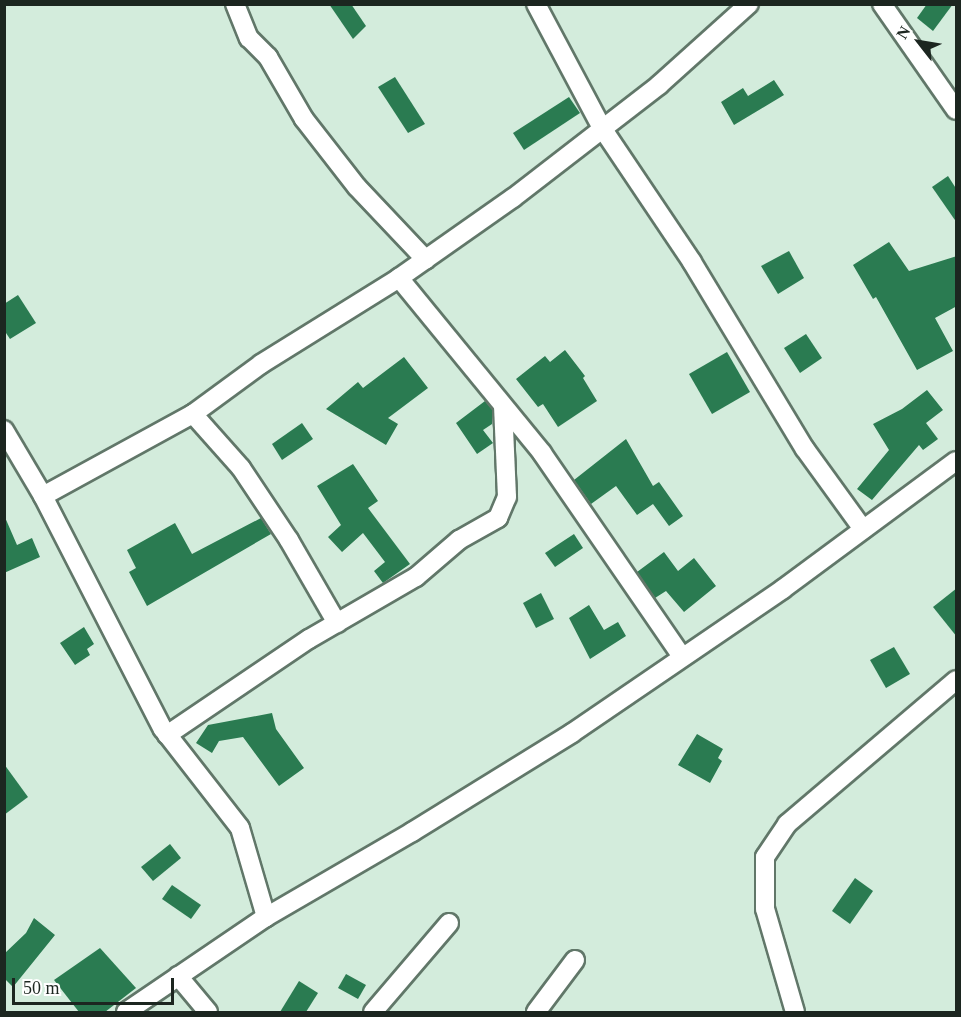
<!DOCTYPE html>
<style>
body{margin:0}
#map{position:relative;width:961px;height:1017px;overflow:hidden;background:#d3ecdc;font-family:"Times New Roman",serif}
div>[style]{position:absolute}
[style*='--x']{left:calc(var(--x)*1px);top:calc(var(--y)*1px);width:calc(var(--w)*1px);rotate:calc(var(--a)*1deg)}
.building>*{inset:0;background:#2a7b51}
.roads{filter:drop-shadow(2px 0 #617769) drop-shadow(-2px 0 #617769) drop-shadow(0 2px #617769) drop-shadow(0 -2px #617769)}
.minor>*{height:18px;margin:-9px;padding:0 9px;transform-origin:9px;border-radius:9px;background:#fff}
span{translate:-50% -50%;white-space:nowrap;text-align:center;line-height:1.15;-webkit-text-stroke:4.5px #fff;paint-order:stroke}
.frame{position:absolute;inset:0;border:6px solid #1c2620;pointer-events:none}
.north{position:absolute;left:889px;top:12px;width:60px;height:60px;-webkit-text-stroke:4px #fff;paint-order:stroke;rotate:301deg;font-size:16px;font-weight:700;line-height:24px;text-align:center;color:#1c2620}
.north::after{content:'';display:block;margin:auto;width:21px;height:27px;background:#1c2620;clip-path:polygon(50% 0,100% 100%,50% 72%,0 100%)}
.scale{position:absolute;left:12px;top:978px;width:162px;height:27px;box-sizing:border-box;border:3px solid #1c2620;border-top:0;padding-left:8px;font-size:18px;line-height:21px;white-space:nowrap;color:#1c2620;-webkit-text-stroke:4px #fff;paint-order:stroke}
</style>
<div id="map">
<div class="building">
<div style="clip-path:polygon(329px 4px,351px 4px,366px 26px,353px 39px)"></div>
<div style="clip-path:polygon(927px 4px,953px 4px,933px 31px,917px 18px)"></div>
<div style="clip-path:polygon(395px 77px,425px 124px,408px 133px,378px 87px)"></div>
<div style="clip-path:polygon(774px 80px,784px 95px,734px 125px,721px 102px,743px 88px,748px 96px)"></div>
<div style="clip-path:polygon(569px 97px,580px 113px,524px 150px,513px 133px)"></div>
<div style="clip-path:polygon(948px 176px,957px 190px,957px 223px,932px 187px)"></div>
<div style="clip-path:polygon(889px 242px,909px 271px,957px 256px,957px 306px,935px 318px,953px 351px,917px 370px,876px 297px,873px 299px,853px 265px)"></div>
<div style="clip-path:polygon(789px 251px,804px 278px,778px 294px,761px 266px)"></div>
<div style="clip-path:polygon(18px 295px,36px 323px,10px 339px,4px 330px,4px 304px)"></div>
<div style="clip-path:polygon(806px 334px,822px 358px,800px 373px,784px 348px)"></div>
<div style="clip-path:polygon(565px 350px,585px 376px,583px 378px,597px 401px,558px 427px,543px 404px,538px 407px,516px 379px,545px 356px,550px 362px)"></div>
<div style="clip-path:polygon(727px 352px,750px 392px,712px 414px,689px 374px)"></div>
<div style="clip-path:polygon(404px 357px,428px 388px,388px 418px,398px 424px,386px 445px,326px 409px,358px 382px,363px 388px)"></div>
<div style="clip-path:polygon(927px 390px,943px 410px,926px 423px,938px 439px,923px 450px,919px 445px,872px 500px,857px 489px,889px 450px,873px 424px,902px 409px)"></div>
<div style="clip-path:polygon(485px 401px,492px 409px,492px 424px,483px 430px,493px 443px,477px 454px,456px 423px)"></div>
<div style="clip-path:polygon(302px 423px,313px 439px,282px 460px,272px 444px)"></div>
<div style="clip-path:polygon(626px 439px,653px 486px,659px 482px,683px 516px,669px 526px,653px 504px,637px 515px,616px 486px,591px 504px,574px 480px)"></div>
<div style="clip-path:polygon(353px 464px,378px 501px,368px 508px,410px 564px,383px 583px,374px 571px,385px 562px,363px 533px,342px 552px,328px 537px,341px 525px,317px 486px)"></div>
<div style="clip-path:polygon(4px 515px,17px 545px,32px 538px,40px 557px,4px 573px)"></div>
<div style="clip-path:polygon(261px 518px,271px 534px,147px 606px,129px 572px,136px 568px,127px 550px,175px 523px,192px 554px)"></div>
<div style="clip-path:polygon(574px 534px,583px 548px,555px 567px,545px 553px)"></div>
<div style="clip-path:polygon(664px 552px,678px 571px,694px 558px,716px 586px,684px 612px,666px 591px,655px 598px,637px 572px)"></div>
<div style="clip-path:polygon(957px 588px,957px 637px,933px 607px)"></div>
<div style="clip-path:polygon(541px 593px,554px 619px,536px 628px,523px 603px)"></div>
<div style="clip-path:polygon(589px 605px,604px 630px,618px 622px,626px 636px,590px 659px,569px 618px)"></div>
<div style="clip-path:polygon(84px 627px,94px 644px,87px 649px,90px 655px,75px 665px,60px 643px)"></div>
<div style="clip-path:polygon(894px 647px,910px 674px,886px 688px,870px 660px)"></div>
<div style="clip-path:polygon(272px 713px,276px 729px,304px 768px,279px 786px,243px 737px,219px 741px,212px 753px,196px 743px,208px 725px)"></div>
<div style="clip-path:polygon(697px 734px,723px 749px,718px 758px,722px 761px,710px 783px,678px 765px)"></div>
<div style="clip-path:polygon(4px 764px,28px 797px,4px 815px)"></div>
<div style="clip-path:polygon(170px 844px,181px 858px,153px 881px,141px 867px)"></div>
<div style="clip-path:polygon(855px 878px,873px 891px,850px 924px,832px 911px)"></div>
<div style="clip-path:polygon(172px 885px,201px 905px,191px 919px,162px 899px)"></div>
<div style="clip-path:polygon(34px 918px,55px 935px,13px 987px,4px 978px,4px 954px,26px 933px)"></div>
<div style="clip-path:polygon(100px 948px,136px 988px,105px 1012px,79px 1012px,54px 980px)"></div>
<div style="clip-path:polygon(346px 974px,366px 985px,358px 999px,338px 988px)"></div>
<div style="clip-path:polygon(299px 981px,318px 993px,306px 1012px,280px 1012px)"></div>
</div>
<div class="roads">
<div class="minor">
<div style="--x:235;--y:4;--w:37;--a:68"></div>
<div style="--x:249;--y:38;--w:27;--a:45"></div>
<div style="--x:268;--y:57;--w:72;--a:59.9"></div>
<div style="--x:304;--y:119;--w:86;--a:52.1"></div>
<div style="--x:357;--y:187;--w:100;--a:46.6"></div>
<div style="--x:536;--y:4;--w:140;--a:62"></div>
<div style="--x:602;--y:128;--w:161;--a:56.1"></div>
<div style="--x:692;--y:262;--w:218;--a:58.9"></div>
<div style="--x:805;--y:449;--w:99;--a:54.1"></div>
<div style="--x:882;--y:4;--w:129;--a:55.1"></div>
<div style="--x:399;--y:278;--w:226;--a:50.7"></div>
<div style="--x:542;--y:453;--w:247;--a:55.5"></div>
<div style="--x:193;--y:414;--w:72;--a:48.4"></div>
<div style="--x:241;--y:468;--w:87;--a:56.3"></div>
<div style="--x:289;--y:540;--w:96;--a:60"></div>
<div style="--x:4;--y:430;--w:77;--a:59.4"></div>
<div style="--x:43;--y:496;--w:262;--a:62.8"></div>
<div style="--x:163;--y:729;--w:125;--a:52.1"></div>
<div style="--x:240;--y:828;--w:93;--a:73.7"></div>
<div style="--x:43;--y:496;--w:171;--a:-28.7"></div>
<div style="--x:193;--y:414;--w:84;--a:-36.3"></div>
<div style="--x:261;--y:364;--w:163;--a:-31.9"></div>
<div style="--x:399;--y:278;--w:139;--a:-35.1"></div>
<div style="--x:513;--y:198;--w:185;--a:-37.7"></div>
<div style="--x:659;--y:85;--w:121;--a:-42"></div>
<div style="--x:167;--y:735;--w:171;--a:-34.1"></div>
<div style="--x:309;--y:639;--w:124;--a:-30.1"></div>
<div style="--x:416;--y:577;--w:57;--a:-40.7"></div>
<div style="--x:459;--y:540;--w:45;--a:-29.4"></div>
<div style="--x:498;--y:518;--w:23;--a:-67"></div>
<div style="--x:507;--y:497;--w:90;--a:-92.5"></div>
<div style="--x:178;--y:976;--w:47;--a:50.2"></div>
<div style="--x:126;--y:1012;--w:169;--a:-34.2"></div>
<div style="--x:266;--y:917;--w:169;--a:-30.2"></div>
<div style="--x:412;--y:832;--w:188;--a:-31.7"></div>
<div style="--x:572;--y:733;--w:255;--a:-34.3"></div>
<div style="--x:783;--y:589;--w:215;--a:-36.5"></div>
<div style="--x:373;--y:1012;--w:117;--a:-49.5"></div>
<div style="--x:536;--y:1012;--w:65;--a:-53.1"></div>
<div style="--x:795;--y:1012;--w:107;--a:-106.2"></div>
<div style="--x:765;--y:909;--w:52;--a:-90"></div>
<div style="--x:765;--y:857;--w:40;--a:-56"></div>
<div style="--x:787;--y:824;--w:222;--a:-40.4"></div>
</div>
</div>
<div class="frame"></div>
<div class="north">N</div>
<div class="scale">50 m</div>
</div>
